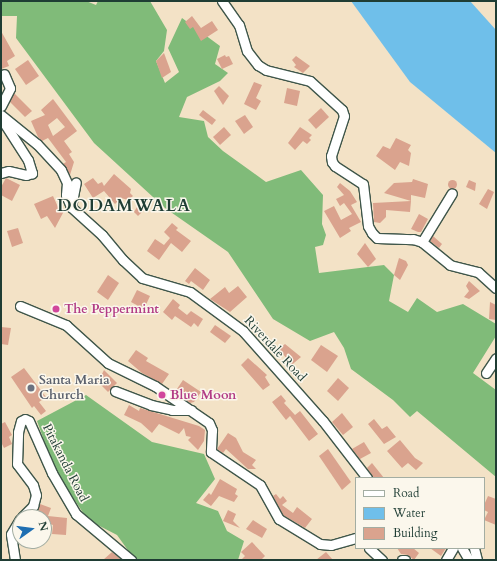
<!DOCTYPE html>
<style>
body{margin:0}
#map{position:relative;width:497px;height:561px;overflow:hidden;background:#f3e2c6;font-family:Cardo,serif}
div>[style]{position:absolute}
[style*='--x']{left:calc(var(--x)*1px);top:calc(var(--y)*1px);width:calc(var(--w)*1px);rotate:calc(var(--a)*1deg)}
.forest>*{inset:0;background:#80bb79}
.water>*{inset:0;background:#6fbfea}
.building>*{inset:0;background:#daa38e}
.round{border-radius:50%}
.roads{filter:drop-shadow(1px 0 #3f564a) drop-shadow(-1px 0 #3f564a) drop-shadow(0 1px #3f564a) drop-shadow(0 -1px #3f564a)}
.minor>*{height:9px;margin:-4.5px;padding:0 4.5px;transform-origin:4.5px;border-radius:4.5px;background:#fff}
.dots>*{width:11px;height:11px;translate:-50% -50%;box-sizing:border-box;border:2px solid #fbf7ec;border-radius:50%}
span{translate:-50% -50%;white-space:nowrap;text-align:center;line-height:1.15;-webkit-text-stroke:3px #fbf7ec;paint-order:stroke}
.hotel-label{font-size:13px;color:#b23c85;font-weight:700}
.left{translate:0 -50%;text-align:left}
.street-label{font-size:13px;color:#1f3d34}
.worship-label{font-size:13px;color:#5b616d;font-weight:700}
.district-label{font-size:17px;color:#1f3d34;font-weight:700;letter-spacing:1px}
.frame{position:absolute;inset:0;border:2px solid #1f3d34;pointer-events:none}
.legend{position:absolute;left:355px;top:477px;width:130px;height:72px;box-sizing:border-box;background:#fbf7ec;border:1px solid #a3ada2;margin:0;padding:5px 7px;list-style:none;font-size:12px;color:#1f3d34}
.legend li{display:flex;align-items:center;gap:8px;height:20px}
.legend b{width:20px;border:1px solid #a3ada2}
.north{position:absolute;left:12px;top:509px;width:40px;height:40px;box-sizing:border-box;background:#fbf7ec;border:1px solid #a3ada2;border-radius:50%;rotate:76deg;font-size:11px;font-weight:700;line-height:16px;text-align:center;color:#1f3d34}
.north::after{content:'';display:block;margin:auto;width:14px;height:18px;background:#1f6fb2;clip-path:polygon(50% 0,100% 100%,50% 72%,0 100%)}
</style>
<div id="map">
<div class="forest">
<div style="clip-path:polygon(1px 1px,86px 1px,96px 5px,98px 1px,150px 1px,167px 30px,164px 51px,156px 61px,165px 83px,179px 72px,168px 48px,182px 18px,220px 46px,215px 64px,228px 73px,220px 81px,187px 97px,179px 117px,204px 121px,208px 137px,223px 151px,266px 182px,301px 170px,323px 195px,322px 224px,326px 235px,323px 245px,315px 247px,319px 273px,384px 265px,394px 275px,389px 301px,408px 312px,417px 298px,437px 312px,463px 304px,496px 324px,496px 336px,473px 373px,496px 390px,496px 477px,417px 411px,410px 417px,393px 400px,351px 369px,344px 348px,334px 332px,310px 341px,273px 319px,228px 252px,165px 208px,94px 143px,16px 38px,17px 16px,1px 16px)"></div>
<div style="clip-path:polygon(86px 395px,152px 442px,204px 454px,215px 479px,196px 503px,218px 511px,227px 531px,244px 541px,238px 560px,135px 560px,117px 535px,88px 520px,55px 471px,37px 421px)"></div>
</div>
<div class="water">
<div style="clip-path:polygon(351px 1px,470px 1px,496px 30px,496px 153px,410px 82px)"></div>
</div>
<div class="building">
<div style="clip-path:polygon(192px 16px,201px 28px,212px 21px,218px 30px,201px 41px,193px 27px,190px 29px,185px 22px)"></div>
<div style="clip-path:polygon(1px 31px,15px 56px,7px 61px,9px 66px,1px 69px)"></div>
<div style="clip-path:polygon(164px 53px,171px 72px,162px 78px,156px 61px)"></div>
<div style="clip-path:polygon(225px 55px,226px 57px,229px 56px,233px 64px,222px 69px,217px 59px)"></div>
<div style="clip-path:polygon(296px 56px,310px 66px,303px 73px,294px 67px,296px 65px,292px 60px)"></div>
<div style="clip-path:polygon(28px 60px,39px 76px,26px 85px,15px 69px)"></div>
<div style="clip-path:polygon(254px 82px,262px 85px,256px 98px,261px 101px,256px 110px,244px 104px)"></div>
<div style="clip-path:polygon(219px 86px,229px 96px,223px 105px,214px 91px)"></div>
<div style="clip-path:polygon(287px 88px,300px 91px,297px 106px,284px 103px)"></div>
<div style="clip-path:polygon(14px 93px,32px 111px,25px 117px,10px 102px)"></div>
<div style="clip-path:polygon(evenodd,53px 99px,77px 131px,64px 141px,72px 152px,69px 154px,74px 162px,70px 175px,63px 164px,66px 162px,48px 138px,42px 141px,38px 137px,31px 121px,45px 115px,41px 110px,53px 99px,57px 118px,65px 127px,53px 136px,48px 125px,57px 118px)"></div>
<div style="clip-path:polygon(321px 108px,329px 117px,316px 129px,308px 120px)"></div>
<div style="clip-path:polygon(203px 110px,216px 120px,212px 125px,199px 115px)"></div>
<div style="clip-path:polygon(245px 115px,253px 127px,244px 134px,235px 121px)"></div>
<div style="clip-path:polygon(224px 127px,231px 135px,220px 145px,213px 137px)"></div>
<div style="clip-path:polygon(300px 127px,312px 135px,309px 138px,311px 140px,307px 144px,303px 141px,295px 150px,288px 143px)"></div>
<div style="clip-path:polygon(396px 138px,411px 145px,408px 150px,411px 153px,409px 166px,400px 162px,395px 170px,376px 156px,383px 146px,390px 149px)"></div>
<div style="clip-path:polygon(114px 174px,131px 189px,130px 193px,133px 196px,128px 200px,121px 198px,115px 204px,104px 191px,93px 198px,84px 184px,93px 178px,98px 184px,102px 182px,104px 186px)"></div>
<div style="clip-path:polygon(6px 178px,20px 185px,12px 201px,1px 195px,1px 187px)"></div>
<div style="clip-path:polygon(413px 179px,428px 184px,425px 198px,411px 195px,411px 201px,384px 193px,394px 183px,412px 182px)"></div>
<div class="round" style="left:447.5px;top:179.5px;width:9px;height:9px"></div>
<div style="clip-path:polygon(469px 180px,476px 183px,475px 191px,466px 187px)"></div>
<div style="clip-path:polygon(340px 183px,350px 191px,357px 202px,351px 205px,361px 222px,349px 228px,351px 231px,340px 238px,324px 211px,334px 206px,341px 220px,352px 214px,344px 203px,340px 206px,336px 199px,344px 195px,337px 187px)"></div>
<div style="clip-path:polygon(488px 189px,494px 192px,487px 209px,479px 204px)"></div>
<div style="clip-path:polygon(53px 196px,58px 207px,61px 205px,64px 211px,55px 228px,47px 216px,41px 219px,34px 204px)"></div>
<div style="clip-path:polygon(411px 201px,410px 212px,386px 210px,386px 217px,380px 223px,374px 222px,373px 203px)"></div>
<div style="clip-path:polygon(140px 202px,146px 208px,138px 216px,134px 212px)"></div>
<div style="clip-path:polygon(419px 214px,428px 219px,421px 232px,418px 232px,411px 229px)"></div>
<div style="clip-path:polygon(172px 223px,178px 228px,176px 230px,191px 241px,182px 252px,171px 243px,159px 260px,147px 251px,155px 239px,164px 245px,170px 238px,164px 232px)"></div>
<div style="clip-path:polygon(18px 228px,23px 243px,12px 247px,7px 231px)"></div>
<div style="clip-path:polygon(433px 236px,442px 244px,439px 248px,430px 241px)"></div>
<div style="clip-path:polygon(365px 243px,376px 259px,368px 267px,357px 254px)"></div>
<div style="clip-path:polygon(399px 258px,406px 261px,408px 265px,400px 280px,394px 275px)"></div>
<div style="clip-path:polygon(195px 268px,210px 280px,203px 290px,191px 281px,189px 284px,185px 281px)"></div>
<div style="clip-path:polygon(108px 275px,119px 283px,108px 300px,97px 292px)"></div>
<div style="clip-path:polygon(469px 281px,480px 291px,469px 299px,464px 297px,469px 291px,466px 286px)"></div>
<div style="clip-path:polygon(238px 286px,247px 297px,230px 312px,210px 299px,225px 287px,229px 293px)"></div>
<div style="clip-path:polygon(137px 290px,150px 296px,144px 309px,131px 302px)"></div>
<div style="clip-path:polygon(173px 299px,180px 305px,178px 308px,187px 315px,191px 311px,203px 319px,198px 327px,194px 323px,191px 327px,175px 316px,172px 320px,163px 312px)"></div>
<div style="clip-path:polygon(490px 302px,496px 305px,496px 320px,489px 319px)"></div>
<div style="clip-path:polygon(215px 325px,231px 336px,225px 343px,210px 332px)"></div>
<div style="clip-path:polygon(1px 327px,11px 328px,8px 345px,1px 344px)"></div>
<div style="clip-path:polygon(285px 344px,301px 357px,288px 368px,283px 363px,287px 359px,279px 349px)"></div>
<div style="clip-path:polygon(321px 345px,338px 356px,327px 372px,311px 360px)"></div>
<div style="clip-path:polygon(136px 350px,148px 358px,146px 361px,169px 374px,162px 384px,142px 373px,128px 361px)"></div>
<div style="clip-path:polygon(248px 358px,267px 375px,265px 377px,270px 385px,263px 390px,241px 365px)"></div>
<div style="clip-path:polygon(24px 368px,46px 397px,39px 402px,46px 411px,41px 415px,34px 406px,32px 408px,11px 377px)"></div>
<div style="clip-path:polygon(104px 370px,117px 383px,108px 392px,98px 382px)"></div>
<div style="clip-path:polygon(338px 378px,349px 388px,338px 401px,327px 391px)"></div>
<div style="clip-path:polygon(183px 380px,201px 392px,194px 402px,190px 403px,175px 392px)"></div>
<div style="clip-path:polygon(281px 395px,286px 401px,284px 403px,295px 415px,300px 411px,318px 434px,309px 441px,290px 416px,286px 420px,272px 402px)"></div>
<div style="clip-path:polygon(129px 405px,139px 411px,140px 408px,199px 426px,205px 430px,204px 441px,198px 450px,188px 440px,191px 437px,186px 436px,184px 428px,179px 434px,159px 424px,152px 433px,141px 423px,124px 415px)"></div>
<div style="clip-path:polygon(342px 413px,353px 427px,343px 435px,332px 422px)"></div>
<div style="clip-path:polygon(374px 419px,382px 429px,387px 426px,396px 437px,384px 444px,368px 424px)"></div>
<div style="clip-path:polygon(5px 422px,12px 435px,9px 437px,12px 444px,4px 448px,1px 442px,1px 424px)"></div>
<div style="clip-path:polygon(228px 433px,236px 438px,243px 452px,256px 460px,252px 465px,256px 469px,248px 469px,226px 449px,223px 453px,217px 449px)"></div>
<div style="clip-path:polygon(400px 440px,415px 458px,423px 463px,416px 470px,408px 463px,402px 468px,387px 451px)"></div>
<div style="clip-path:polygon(364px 442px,371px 453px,360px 459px,352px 449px)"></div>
<div style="clip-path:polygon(328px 449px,351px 482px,342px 490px,319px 456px)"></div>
<div style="clip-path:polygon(372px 463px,384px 478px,373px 478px,367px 468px)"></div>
<div style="clip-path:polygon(220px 479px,237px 489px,235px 494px,238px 496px,234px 502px,219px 496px,211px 506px,203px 500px,209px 493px,211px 495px)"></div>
<div style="clip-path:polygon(276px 494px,280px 499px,283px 496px,287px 501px,282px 505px,293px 513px,297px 507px,312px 519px,305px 528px,283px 515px,273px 496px)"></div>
<div style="clip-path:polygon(488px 496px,496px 499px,496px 525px,484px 520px,488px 512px,484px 510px,484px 505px)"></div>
<div style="clip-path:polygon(40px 504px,51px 508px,48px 516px,67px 518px,66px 535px,52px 534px,53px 525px,44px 522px,44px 517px,35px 517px)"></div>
<div style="clip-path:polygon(228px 510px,236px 514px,233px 521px,240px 528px,223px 521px)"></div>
<div style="clip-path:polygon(253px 520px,267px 529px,262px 538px,246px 529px)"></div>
<div style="clip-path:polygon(252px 542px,265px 556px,261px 560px,241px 560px,245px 556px,241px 552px)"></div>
<div style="clip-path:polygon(397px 548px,413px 548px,419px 553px,414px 560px,408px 555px,401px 554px)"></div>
<div style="clip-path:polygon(430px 548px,446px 548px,441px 556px)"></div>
<div style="clip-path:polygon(112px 552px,122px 560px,103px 560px)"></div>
<div style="clip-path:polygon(326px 552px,333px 560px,316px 560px)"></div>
</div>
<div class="roads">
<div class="minor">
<div style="--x:222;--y:1;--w:29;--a:55"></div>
<div style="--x:239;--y:25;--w:27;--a:73"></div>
<div style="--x:247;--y:51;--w:18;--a:52"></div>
<div style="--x:258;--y:65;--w:9;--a:32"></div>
<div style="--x:266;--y:70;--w:45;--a:14"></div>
<div style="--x:310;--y:81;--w:43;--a:42.2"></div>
<div style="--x:342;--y:110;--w:6;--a:72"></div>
<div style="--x:344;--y:116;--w:42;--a:108"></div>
<div style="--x:331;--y:156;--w:6;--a:81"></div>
<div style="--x:332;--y:162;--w:5;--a:53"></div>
<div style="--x:335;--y:166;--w:33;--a:33"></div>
<div style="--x:363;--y:184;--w:42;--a:83.2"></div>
<div style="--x:368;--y:226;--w:8;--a:60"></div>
<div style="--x:372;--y:233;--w:7;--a:45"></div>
<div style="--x:377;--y:238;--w:36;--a:2"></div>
<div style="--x:413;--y:239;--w:9;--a:18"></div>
<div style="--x:422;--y:242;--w:36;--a:39"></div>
<div style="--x:450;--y:265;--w:29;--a:14"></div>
<div style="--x:478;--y:272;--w:24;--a:42"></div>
<div style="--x:1;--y:106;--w:20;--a:-63"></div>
<div style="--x:10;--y:88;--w:15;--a:-113"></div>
<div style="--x:1;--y:115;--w:46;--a:38.9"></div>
<div style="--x:37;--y:144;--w:35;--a:47"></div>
<div style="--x:61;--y:170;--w:14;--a:65"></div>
<div style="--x:67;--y:183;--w:12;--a:95"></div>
<div style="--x:66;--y:195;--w:13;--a:67"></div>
<div style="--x:71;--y:207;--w:42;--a:42.1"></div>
<div style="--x:102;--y:235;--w:33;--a:50"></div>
<div style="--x:123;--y:260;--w:26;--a:43"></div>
<div style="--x:142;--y:278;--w:50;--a:16.3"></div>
<div style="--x:190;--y:292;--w:66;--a:36.3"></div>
<div style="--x:243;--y:331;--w:120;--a:48.4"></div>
<div style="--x:323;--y:421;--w:72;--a:52.3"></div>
<div style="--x:1;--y:118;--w:50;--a:57.3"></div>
<div style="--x:28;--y:160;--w:14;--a:73"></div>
<div style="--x:32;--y:173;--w:6;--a:162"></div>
<div style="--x:26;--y:175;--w:18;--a:-167"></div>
<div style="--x:8;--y:171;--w:7;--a:164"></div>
<div style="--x:71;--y:207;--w:25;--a:-79"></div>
<div style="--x:422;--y:242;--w:57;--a:-58.5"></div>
<div style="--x:20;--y:306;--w:50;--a:22.4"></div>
<div style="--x:66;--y:325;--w:57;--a:42.1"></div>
<div style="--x:108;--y:363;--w:52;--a:26.1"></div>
<div style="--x:155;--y:386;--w:65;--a:34.4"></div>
<div style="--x:209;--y:423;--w:8;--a:67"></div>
<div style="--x:212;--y:430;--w:22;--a:93"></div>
<div style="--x:211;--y:452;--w:59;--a:34"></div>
<div style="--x:260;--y:485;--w:39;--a:61"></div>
<div style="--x:279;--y:519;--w:48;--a:31.4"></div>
<div style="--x:320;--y:544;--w:11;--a:5"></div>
<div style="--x:331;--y:545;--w:26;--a:-16"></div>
<div style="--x:486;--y:373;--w:18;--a:-56"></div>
<div style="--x:115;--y:391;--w:39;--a:21"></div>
<div style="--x:151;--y:405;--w:22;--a:13"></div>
<div style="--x:172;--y:410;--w:19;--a:0"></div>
<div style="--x:22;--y:517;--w:16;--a:-45"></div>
<div style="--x:33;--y:506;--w:11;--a:-75"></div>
<div style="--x:36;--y:495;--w:10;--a:-107"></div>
<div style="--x:33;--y:485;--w:26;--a:-127"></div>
<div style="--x:17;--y:464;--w:32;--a:-88"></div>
<div style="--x:18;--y:432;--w:11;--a:-75"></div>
<div style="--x:21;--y:421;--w:4;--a:-27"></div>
<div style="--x:25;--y:419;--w:4;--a:27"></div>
<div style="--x:29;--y:421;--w:57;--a:66.1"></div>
<div style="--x:52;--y:473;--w:48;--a:59.7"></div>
<div style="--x:76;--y:514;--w:72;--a:39.9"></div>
<div style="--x:369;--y:548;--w:18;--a:43"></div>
<div style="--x:462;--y:548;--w:14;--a:60"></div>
<div style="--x:474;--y:548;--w:12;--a:76"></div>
<div style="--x:15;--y:560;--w:26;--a:-99"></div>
<div style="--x:11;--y:534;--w:17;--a:-59"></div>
<div style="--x:402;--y:560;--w:3;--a:0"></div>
<div style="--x:446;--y:560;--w:14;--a:-60"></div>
</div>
</div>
<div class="dots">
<div style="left:56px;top:309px;background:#d1479c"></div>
<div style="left:31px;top:388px;background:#6b7280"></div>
<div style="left:162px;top:395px;background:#d1479c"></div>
</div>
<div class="hotel-label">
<span class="left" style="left:64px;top:309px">The Peppermint</span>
<span class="left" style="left:170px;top:395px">Blue Moon</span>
</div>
<div class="street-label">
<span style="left:275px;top:349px;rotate:47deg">Riverdale Road</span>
<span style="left:65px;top:463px;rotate:63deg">Pitakanda Road</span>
</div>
<div class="worship-label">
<span class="left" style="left:39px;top:388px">Santa Maria<br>Church</span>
</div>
<div class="district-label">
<span style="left:124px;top:206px">DODAMWALA</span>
</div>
<div class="frame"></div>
<ul class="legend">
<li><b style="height:5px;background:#fff"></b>Road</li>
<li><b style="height:11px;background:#6fbfea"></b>Water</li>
<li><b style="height:11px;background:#daa38e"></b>Building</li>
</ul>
<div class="north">N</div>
</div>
